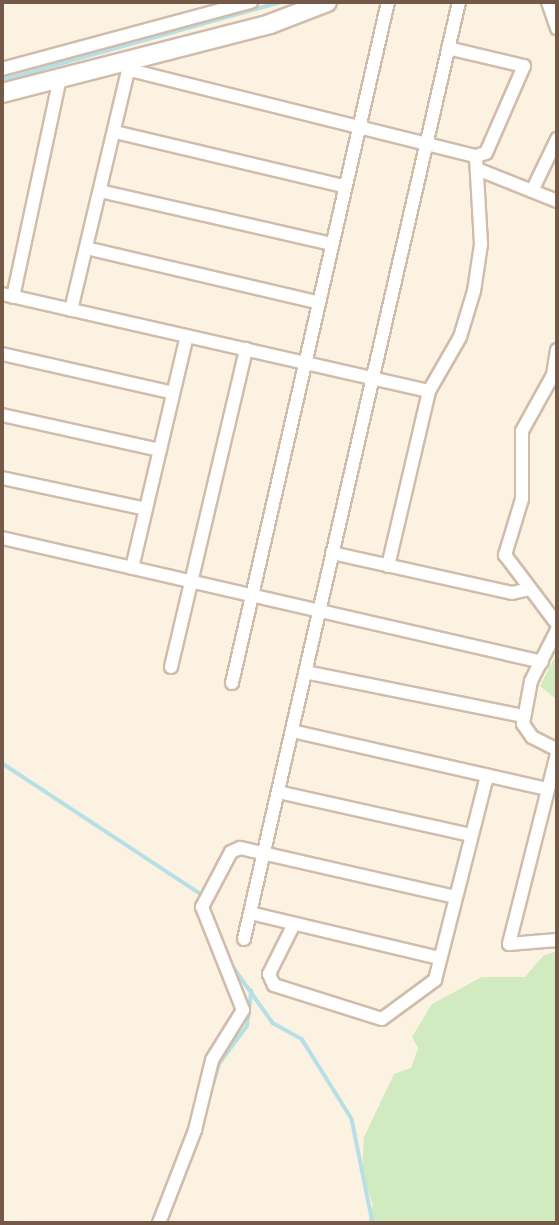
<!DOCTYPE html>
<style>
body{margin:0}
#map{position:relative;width:559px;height:1225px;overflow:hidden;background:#fcf2e2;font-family:"Space Grotesk",sans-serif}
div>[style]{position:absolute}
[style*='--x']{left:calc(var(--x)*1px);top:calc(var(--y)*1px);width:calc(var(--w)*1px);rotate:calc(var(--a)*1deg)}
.green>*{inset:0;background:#d1eac0}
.stream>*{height:3.5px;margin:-1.75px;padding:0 1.75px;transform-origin:1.75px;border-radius:1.75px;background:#b6dfe6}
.roads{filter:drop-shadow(2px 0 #d0bcab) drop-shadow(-2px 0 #d0bcab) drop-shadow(0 2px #d0bcab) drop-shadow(0 -2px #d0bcab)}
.street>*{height:12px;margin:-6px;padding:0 6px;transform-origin:6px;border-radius:6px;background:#fff}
.secondary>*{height:18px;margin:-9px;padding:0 9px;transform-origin:9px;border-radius:9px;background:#fff}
span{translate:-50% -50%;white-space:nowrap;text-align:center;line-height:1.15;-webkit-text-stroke:6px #fff6e8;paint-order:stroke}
.frame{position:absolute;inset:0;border:4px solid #745848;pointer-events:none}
</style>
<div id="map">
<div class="green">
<div style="clip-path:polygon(557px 653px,557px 700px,540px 686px)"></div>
<div style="clip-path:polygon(557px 951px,557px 1223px,368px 1223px,373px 1205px,362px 1172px,364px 1137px,394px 1074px,411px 1068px,418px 1048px,412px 1037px,432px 1004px,482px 977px,525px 977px,543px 956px)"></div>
</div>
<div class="stream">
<div style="--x:2;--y:80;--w:291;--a:-15.6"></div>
<div style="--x:2;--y:763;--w:242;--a:33.4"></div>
<div style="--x:229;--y:961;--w:76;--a:54.6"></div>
<div style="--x:273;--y:1023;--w:33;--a:29"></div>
<div style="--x:302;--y:1039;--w:94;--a:58"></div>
<div style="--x:352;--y:1119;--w:106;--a:78.6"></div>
<div style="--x:209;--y:1097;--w:34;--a:-73"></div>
<div style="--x:219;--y:1064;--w:47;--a:-53.6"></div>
<div style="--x:247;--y:1026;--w:35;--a:-83"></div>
</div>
<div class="roads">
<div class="street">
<div style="--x:548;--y:2;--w:28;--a:71"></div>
<div style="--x:2;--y:69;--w:258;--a:-15.1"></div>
<div style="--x:130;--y:70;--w:357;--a:14"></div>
<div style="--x:476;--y:156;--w:10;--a:-17"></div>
<div style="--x:486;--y:153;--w:95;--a:-66.4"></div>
<div style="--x:524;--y:66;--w:78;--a:-166.7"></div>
<div style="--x:115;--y:132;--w:235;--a:13.3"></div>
<div style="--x:477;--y:169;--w:86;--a:21.8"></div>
<div style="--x:100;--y:191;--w:237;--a:12.9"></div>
<div style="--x:532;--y:191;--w:58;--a:-64.3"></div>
<div style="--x:86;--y:248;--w:237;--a:13.2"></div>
<div style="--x:2;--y:294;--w:438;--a:12.8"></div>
<div style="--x:13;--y:297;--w:220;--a:-77.9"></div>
<div style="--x:71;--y:310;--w:254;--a:-76.6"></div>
<div style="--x:557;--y:350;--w:25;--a:99"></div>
<div style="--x:553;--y:375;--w:64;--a:119"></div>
<div style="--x:522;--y:431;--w:68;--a:90"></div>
<div style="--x:522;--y:499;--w:59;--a:106.9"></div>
<div style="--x:505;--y:555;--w:86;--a:53"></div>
<div style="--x:2;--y:354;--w:175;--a:12.8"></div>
<div style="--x:2;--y:415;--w:162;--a:12.5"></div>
<div style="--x:2;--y:478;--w:147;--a:12.1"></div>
<div style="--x:2;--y:538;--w:554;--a:12.93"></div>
<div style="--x:332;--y:553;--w:184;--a:12.5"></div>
<div style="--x:512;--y:593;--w:17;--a:-13"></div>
<div style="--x:388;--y:566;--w:180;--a:-76.8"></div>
<div style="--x:429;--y:391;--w:62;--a:-60.1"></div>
<div style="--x:460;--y:337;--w:48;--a:-73.1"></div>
<div style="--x:474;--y:291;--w:48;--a:-81.5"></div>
<div style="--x:481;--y:244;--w:88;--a:-93.3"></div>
<div style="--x:132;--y:568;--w:238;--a:-76.7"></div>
<div style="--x:557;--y:630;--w:57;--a:117"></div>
<div style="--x:531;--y:681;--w:44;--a:100.5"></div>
<div style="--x:523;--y:724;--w:16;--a:55"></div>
<div style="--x:532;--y:737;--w:28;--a:27"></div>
<div style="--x:171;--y:667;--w:327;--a:-76.7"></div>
<div style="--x:305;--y:672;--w:222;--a:11.4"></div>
<div style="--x:232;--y:683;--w:699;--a:-77.1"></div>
<div style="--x:292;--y:731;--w:262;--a:12.8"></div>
<div style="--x:557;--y:754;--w:196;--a:104.2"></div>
<div style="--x:509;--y:944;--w:48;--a:-4.8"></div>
<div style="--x:278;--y:792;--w:198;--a:12.6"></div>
<div style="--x:250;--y:913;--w:194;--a:13.4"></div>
<div style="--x:294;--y:924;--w:56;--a:116.6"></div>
<div style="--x:269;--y:974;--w:12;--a:66"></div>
<div style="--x:274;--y:985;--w:113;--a:17.5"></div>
<div style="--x:382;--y:1019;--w:66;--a:-36.3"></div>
<div style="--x:435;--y:980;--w:211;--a:-75.7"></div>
<div style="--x:244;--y:939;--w:961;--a:-77.08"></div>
<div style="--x:159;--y:1223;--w:100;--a:-68.8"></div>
<div style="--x:195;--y:1130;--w:72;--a:-76.3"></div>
<div style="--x:212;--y:1060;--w:59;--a:-58.2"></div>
<div style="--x:243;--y:1010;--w:111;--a:-111.7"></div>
<div style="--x:202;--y:907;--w:62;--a:-62.2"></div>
<div style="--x:231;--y:852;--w:10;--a:-24"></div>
<div style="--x:240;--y:848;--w:221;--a:12.8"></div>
</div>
<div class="secondary">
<div style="--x:2;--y:93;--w:277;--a:-14.4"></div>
<div style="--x:270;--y:24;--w:61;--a:-21.1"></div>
</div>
</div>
<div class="frame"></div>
</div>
